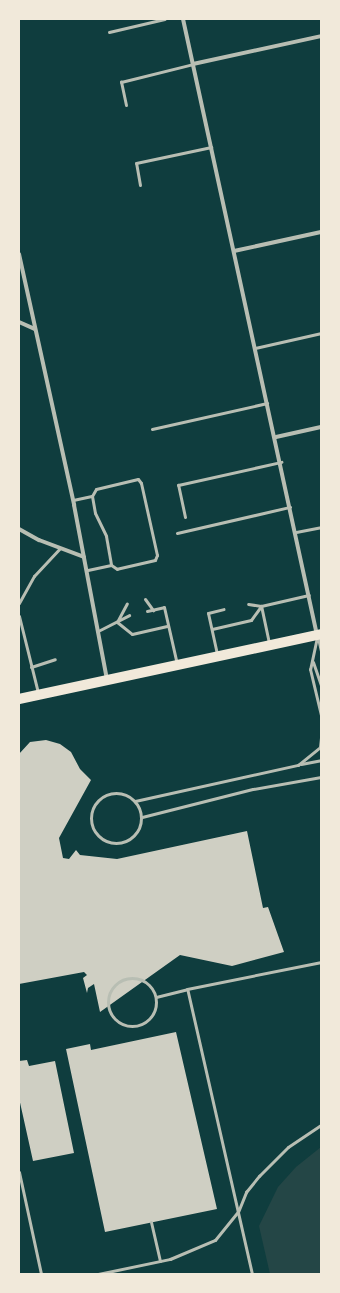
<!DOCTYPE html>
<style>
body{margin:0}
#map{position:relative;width:340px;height:1293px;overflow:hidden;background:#0f3d3e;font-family:Mulish,sans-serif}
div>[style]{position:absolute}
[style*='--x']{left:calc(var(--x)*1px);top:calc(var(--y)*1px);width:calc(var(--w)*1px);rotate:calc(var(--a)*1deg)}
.green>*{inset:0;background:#244646}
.building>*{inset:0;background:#cfcfc3}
.service>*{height:3px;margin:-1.5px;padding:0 1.5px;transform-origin:1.5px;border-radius:1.5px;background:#b8beb3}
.service>.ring{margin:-1.5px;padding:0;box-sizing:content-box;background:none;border:3px solid #b8beb3;border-radius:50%}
.minor>*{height:4px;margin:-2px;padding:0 2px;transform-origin:2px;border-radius:2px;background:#b8beb3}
.primary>*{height:10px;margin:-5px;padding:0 5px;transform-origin:5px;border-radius:5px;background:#f1e9da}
span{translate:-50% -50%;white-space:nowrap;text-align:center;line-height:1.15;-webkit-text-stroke:4px #f1e9da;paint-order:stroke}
.frame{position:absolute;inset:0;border:20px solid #f1e9da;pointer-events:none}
</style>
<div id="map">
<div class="green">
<div style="clip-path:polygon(321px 1147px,321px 1274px,270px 1274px,259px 1226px,278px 1187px,296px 1167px)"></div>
</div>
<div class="building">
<div style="clip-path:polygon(46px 740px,60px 744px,71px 752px,80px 769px,91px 780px,59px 838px,63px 858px,69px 859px,76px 850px,80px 855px,117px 859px,247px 831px,263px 908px,268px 907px,284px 952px,232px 966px,180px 955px,100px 1012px,94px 984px,88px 988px,87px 993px,83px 978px,87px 975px,84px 972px,19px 984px,19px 754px,30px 742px)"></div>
<div style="clip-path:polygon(176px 1032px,217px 1209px,105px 1232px,66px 1049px,90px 1044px,91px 1050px)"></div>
<div style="clip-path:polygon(27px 1060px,29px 1066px,55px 1061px,74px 1153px,33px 1161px,19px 1098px,19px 1061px)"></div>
</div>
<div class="service">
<div style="--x:109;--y:32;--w:57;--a:-13.1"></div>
<div style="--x:126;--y:105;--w:24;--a:-102"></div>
<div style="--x:121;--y:82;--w:74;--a:-14"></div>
<div style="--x:140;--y:185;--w:22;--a:-100"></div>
<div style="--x:136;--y:163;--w:77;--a:-12"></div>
<div style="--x:255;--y:348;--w:68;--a:-12.8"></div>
<div style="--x:152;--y:429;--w:118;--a:-12.7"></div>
<div style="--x:92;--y:496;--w:17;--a:80"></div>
<div style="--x:95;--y:513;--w:25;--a:64"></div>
<div style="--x:106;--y:536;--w:29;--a:80"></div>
<div style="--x:73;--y:500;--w:19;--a:-12"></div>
<div style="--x:92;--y:496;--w:8;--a:-60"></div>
<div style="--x:96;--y:489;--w:43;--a:-13.4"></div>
<div style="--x:138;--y:479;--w:5;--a:53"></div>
<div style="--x:141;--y:483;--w:74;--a:77.5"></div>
<div style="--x:157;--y:555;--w:5;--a:112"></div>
<div style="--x:155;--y:560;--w:39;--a:167"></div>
<div style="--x:117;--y:569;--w:7;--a:-146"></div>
<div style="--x:111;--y:565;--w:25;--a:168"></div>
<div style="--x:185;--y:517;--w:33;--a:-102"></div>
<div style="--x:178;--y:485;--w:106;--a:-12.6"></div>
<div style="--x:296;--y:532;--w:25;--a:-11"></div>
<div style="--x:177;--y:533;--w:116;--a:-13"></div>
<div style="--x:145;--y:599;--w:14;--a:54"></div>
<div style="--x:19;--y:603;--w:31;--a:-61"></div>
<div style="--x:34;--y:576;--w:38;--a:-47"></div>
<div style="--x:147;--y:611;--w:17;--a:-13"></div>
<div style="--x:164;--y:607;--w:58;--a:77.2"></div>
<div style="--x:19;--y:616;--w:79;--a:76.1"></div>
<div style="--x:117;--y:622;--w:19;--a:39"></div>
<div style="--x:132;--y:634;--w:37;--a:-13"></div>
<div style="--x:117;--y:622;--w:21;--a:-62"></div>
<div style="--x:212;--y:629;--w:40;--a:-13"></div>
<div style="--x:251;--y:620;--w:17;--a:-54"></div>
<div style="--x:261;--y:606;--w:13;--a:-171"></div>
<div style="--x:98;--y:631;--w:35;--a:-27"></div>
<div style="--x:317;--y:637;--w:33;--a:102"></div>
<div style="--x:310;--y:669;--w:47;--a:76.6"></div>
<div style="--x:318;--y:638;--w:13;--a:77"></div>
<div style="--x:269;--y:643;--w:38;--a:-102"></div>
<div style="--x:261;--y:606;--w:49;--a:-12.9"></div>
<div style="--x:217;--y:654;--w:42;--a:-102.4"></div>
<div style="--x:208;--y:613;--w:16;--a:-14"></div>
<div style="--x:313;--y:662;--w:24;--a:71"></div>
<div style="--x:31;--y:667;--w:25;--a:-18"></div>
<div style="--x:301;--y:764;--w:20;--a:-11"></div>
<div class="ring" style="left:91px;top:793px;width:47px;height:47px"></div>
<div style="--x:135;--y:801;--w:167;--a:-12.5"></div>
<div style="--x:298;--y:765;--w:28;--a:-39"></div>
<div style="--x:320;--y:747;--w:10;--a:-84"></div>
<div style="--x:142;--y:817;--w:114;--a:-14.2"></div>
<div style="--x:253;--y:789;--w:69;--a:-10"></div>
<div class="ring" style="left:108px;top:978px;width:45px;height:45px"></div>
<div style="--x:156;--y:997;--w:32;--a:-14"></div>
<div style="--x:19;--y:1172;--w:104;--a:77.8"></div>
<div style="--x:151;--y:1222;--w:40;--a:77"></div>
<div style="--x:98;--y:1274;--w:74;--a:-11.8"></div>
<div style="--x:170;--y:1259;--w:49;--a:-22.9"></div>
<div style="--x:215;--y:1240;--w:36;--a:-51"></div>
<div style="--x:238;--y:1212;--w:22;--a:-68"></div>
<div style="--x:246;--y:1192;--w:21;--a:-51"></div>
<div style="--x:259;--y:1176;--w:41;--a:-45"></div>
<div style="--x:288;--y:1147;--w:40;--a:-34"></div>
<div style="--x:252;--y:1274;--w:292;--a:-102.8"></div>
<div style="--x:187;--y:989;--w:137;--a:-11.4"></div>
</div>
<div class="minor">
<div style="--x:183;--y:19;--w:630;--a:77.73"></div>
<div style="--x:193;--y:64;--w:131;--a:-12.3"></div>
<div style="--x:234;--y:251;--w:89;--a:-12.3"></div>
<div style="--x:19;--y:254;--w:257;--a:77.6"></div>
<div style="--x:74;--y:505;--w:177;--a:79.3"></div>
<div style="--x:19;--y:322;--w:17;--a:24"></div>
<div style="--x:276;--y:437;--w:46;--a:-12.5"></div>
<div style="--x:19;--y:529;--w:23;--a:29"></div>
<div style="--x:39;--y:540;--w:48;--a:20.7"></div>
</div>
<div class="primary">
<div style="--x:19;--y:699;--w:309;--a:-12.1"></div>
</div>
<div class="frame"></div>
</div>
